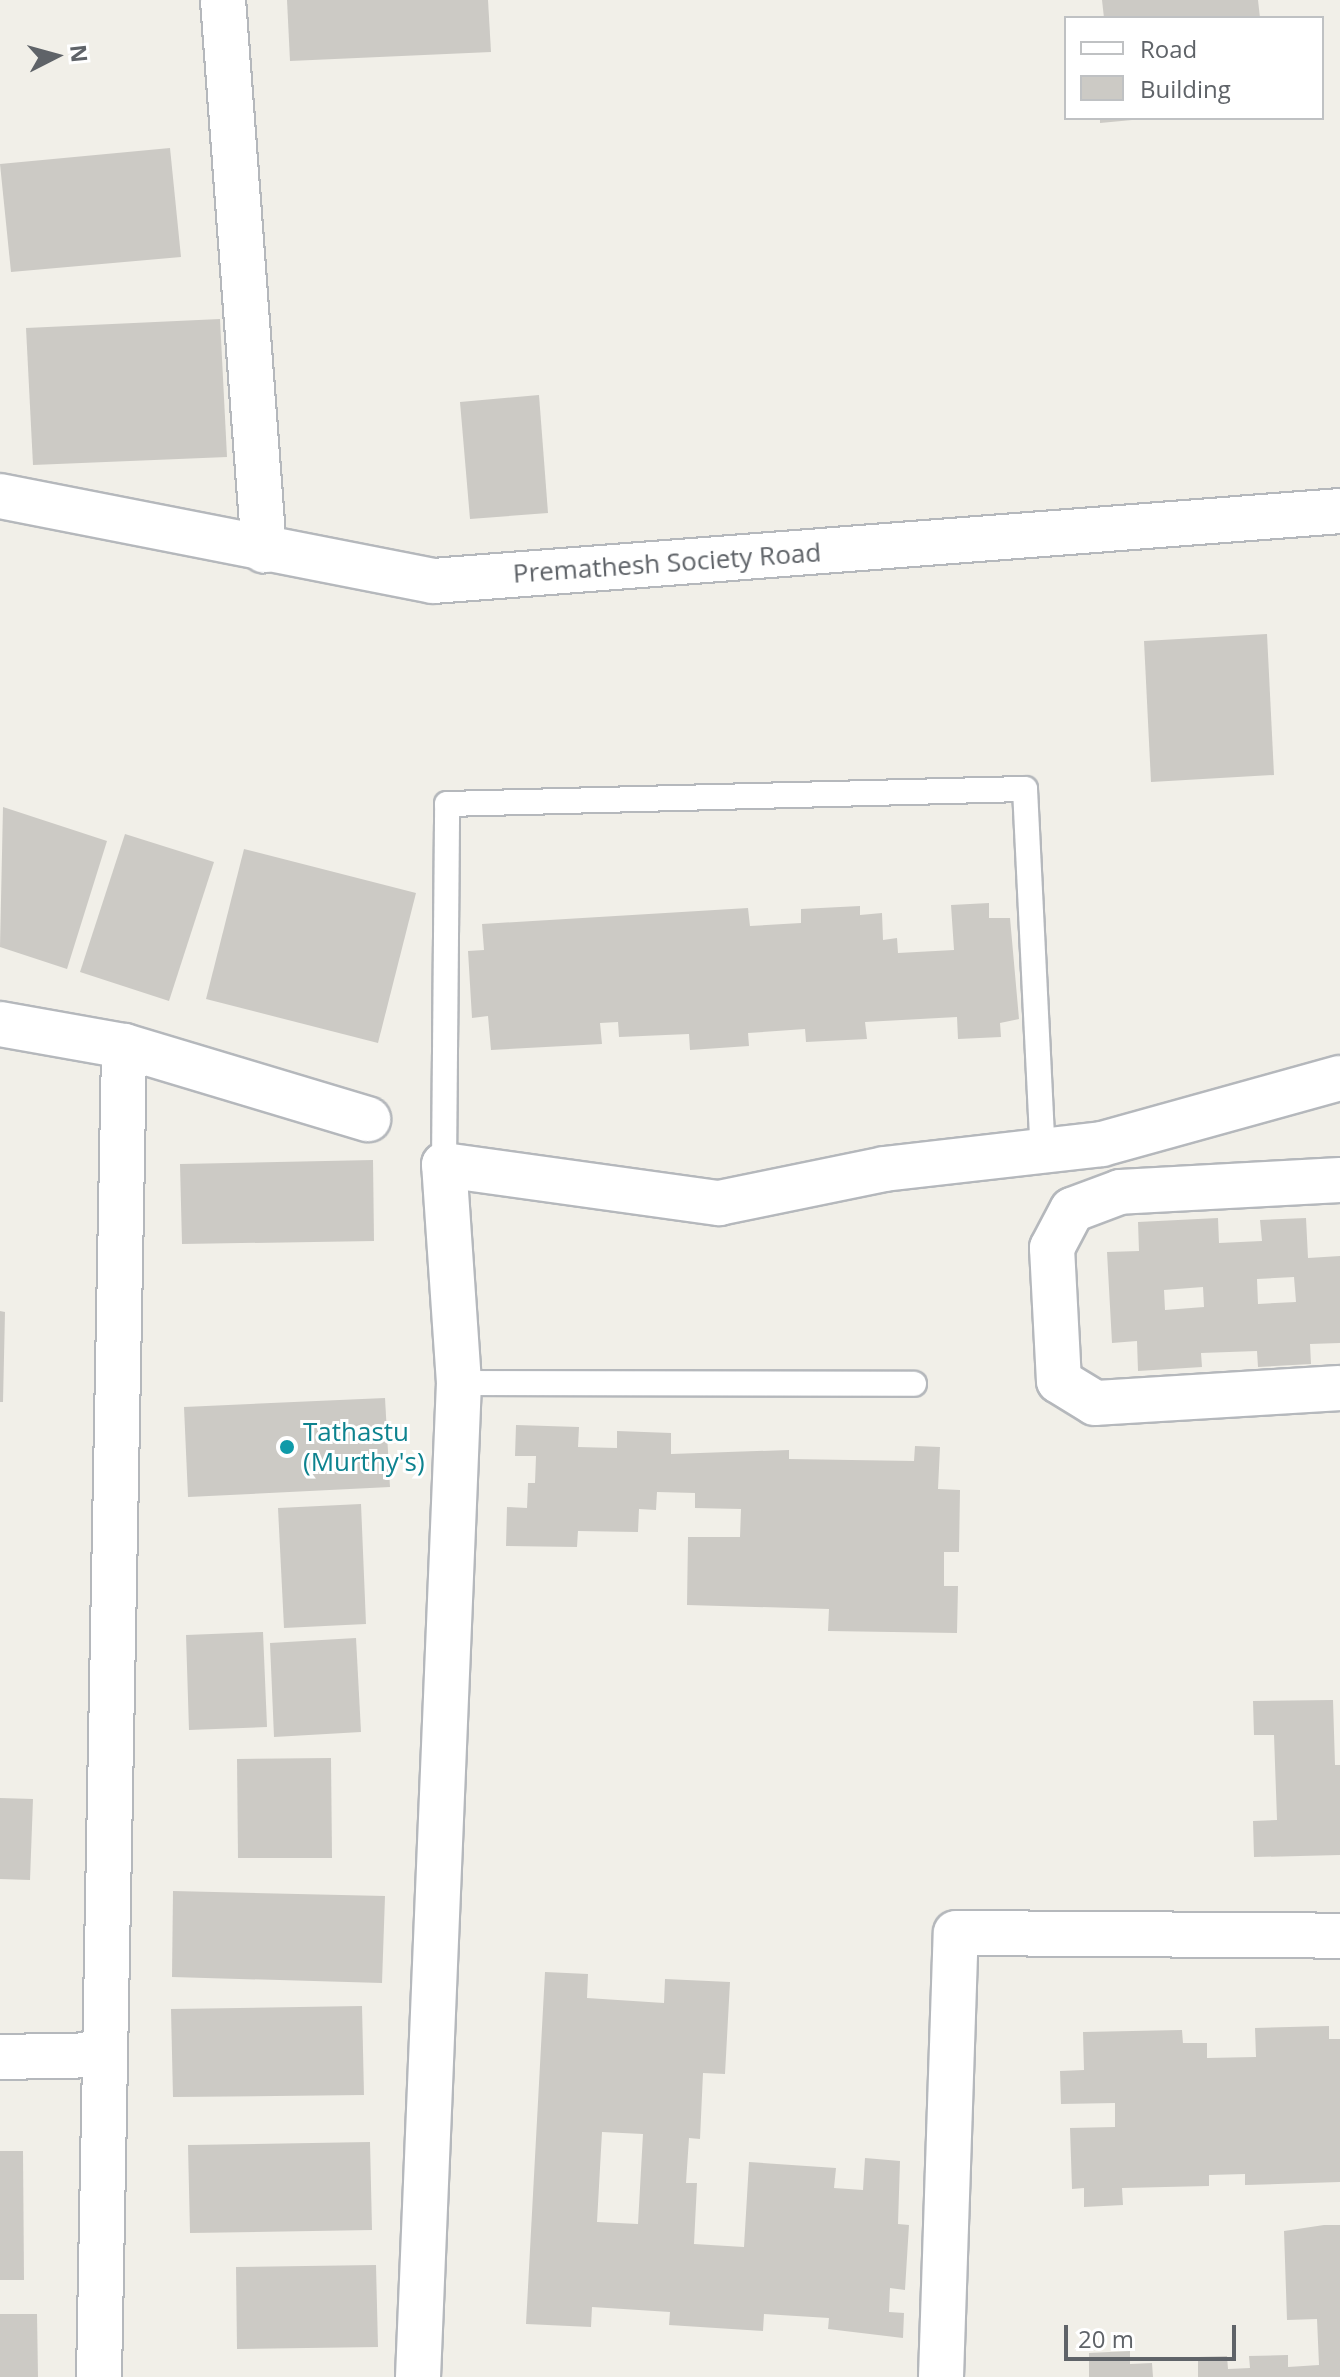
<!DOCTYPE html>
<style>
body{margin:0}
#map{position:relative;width:1340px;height:2377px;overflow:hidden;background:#f1efe8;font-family:"Open Sans",sans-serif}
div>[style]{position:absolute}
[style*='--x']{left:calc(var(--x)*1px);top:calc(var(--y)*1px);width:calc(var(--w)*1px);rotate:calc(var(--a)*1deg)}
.building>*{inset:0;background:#cccac5}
.roads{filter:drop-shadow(2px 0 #b5b8bc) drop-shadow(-2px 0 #b5b8bc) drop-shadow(0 2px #b5b8bc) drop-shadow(0 -2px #b5b8bc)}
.service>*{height:24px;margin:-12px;padding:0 12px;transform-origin:12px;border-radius:12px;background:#fff}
.minor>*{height:44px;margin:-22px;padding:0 22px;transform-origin:22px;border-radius:22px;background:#fff}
.dots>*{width:22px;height:22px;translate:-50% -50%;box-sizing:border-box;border:4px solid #fff;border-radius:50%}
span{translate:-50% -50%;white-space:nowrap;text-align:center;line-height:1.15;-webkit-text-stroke:6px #fff;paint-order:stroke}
.street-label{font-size:26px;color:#5f6368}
.culture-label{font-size:26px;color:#0d838f}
.left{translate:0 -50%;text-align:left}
.legend{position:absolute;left:1064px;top:16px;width:260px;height:104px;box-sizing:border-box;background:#fff;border:2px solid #bfc1c3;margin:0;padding:10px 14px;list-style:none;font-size:24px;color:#5f6368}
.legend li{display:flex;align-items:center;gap:16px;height:40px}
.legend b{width:40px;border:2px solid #bfc1c3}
.north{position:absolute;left:16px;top:16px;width:80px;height:80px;-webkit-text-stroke:6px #fff;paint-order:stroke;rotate:84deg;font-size:22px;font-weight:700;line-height:32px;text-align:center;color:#5f6368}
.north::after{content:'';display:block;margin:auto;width:28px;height:36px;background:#5f6368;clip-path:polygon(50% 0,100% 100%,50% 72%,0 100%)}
.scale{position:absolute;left:1064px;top:2325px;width:172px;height:36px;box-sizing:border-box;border:4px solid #5f6368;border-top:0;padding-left:10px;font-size:24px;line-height:28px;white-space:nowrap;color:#5f6368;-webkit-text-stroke:6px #fff;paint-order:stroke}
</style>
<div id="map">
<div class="building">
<div style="clip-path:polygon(287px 0,488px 0,491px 52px,290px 61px)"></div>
<div style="clip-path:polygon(1102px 0,1258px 0,1260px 18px,1104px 18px)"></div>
<div style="clip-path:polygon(1100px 118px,1132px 118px,1132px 120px,1100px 123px)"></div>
<div style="clip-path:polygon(170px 148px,181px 257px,11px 272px,0 164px)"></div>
<div style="clip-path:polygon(220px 319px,227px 457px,33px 465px,26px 328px)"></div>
<div style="clip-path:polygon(539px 395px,548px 513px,470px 519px,460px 402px)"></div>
<div style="clip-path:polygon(1267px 634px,1274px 775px,1151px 782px,1144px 641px)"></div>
<div style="clip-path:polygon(3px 807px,107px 841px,67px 969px,0 947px)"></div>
<div style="clip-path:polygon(125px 834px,214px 862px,169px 1001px,80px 972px)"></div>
<div style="clip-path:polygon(244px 849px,416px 893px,378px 1043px,206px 999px)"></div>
<div style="clip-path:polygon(989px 903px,989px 918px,1010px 918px,1019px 1019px,1000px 1023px,1001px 1037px,958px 1039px,957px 1017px,865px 1022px,867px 1039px,806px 1042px,805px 1029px,748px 1033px,749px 1046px,690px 1050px,689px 1034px,619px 1037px,618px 1022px,600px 1023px,602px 1044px,491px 1050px,488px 1016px,472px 1018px,468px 951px,484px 950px,482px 924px,748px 908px,750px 926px,801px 923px,801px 909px,860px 906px,860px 915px,882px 913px,883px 940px,897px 938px,898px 953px,954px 950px,951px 905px)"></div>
<div style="clip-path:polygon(373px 1160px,374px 1241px,182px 1244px,180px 1164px)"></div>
<div style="clip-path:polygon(evenodd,1218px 1218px,1219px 1243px,1262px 1241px,1260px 1220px,1306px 1218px,1308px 1258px,1340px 1256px,1340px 1343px,1310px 1344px,1311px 1364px,1258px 1367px,1257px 1351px,1201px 1353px,1202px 1367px,1138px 1371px,1137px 1341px,1112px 1343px,1107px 1252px,1139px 1251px,1138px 1222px,1218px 1218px,1294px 1277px,1296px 1302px,1258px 1304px,1257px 1279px,1294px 1277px,1218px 1218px,1203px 1287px,1204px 1307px,1165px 1310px,1164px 1290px,1203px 1287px)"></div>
<div style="clip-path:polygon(0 1311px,5px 1312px,3px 1402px,0 1402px)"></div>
<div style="clip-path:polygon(385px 1398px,390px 1487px,188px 1497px,184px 1407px)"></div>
<div style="clip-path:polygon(516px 1425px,579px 1427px,578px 1447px,617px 1448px,617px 1431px,671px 1433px,671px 1454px,789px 1450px,789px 1459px,914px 1461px,915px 1446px,940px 1447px,938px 1489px,960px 1490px,959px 1552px,944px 1552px,944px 1586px,958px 1586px,957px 1633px,828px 1631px,829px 1609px,687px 1605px,688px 1537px,740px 1537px,741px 1509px,695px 1508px,695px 1493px,657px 1492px,656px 1510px,639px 1509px,638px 1532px,578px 1531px,577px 1547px,506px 1546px,507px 1507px,527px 1508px,528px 1483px,535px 1483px,536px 1456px,515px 1456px)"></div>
<div style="clip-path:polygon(361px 1504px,366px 1624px,284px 1628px,278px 1508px)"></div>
<div style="clip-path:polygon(263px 1632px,267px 1727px,189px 1730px,186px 1635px)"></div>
<div style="clip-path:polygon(356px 1638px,361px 1732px,274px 1737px,270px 1643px)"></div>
<div style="clip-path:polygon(1333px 1700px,1335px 1765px,1340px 1765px,1340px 1855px,1254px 1857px,1253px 1821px,1277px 1820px,1274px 1735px,1254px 1735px,1253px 1701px)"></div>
<div style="clip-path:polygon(331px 1758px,332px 1858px,238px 1858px,237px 1759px)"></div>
<div style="clip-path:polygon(0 1798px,33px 1799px,30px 1880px,0 1879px)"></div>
<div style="clip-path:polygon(173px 1891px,385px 1896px,382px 1983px,172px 1977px)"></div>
<div style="clip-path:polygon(evenodd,545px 1972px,588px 1974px,587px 1998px,664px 2003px,665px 1979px,730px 1982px,725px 2074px,703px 2073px,700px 2139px,689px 2138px,686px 2183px,697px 2183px,694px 2244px,744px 2247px,749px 2162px,836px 2168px,834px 2188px,863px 2190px,865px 2158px,900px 2161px,898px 2224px,909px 2225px,905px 2290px,890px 2288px,889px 2312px,904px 2313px,903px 2338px,828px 2329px,829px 2318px,764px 2314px,763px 2331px,669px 2325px,670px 2312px,592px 2307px,591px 2327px,526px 2324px,545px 1972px,602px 2132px,643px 2134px,638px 2224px,597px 2222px,602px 2132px)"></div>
<div style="clip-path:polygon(362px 2006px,364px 2095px,173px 2097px,171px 2009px)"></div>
<div style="clip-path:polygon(1329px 2026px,1329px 2039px,1340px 2039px,1340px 2182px,1245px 2185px,1245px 2174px,1209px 2175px,1209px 2186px,1122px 2188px,1123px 2205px,1084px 2207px,1084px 2188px,1072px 2189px,1070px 2128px,1115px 2127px,1115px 2103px,1061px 2104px,1060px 2071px,1084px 2070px,1083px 2032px,1182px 2030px,1183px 2043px,1207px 2043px,1207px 2058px,1256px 2057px,1255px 2028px)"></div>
<div style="clip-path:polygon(370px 2142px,372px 2230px,190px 2233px,188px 2145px)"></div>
<div style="clip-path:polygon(0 2151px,23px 2151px,24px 2280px,0 2280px)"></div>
<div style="clip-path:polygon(1324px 2225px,1340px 2225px,1340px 2377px,1198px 2377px,1198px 2357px,1227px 2356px,1228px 2369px,1250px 2368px,1249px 2356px,1288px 2355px,1288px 2367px,1319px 2365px,1317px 2319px,1287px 2320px,1284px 2231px)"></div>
<div style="clip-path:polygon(376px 2265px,378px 2347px,237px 2349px,236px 2267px)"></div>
<div style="clip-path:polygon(0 2314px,37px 2314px,38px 2377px,0 2377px)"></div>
<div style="clip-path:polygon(1130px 2351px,1130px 2364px,1152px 2363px,1153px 2377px,1089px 2377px,1089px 2353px)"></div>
</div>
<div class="roads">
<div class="service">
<div style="--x:444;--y:1165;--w:361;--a:-89.5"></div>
<div style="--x:447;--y:804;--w:578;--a:-1.49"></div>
<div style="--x:1025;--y:789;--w:362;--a:87.2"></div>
<div style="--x:459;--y:1383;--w:455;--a:0.1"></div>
</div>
<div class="minor">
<div style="--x:223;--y:0;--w:552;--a:85.74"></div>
<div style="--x:0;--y:496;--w:441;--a:11.1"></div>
<div style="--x:433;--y:581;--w:910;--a:-4.41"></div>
<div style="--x:0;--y:1024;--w:126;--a:10.1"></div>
<div style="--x:124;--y:1046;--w:255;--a:16.7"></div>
<div style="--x:1340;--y:1180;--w:220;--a:176.9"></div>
<div style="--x:1120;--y:1192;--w:51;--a:159.4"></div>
<div style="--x:1072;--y:1210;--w:43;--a:117.8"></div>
<div style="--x:1052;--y:1248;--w:133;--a:87"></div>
<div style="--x:1059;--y:1381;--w:42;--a:31.4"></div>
<div style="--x:1095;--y:1403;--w:245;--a:-3.5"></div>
<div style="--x:0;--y:2057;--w:105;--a:-1.1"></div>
<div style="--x:99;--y:2377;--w:1331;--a:-88.92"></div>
<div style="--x:418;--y:2377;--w:995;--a:-87.64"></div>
<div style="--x:459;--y:1383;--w:219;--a:-93.9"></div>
<div style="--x:444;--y:1165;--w:278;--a:7.9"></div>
<div style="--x:719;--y:1203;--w:168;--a:-11.6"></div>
<div style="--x:884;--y:1169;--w:219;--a:-6.5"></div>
<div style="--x:1102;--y:1144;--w:247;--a:-15.5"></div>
<div style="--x:941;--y:2377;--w:444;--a:-88.1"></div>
<div style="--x:956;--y:1933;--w:384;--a:0.4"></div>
</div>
</div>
<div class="dots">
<div style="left:287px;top:1447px;background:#0f9aa8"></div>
</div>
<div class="street-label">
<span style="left:667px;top:563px;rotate:-4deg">Premathesh Society Road</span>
</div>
<div class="culture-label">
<span class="left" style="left:303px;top:1447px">Tathastu<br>(Murthy's)</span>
</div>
<ul class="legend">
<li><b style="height:10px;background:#fff"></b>Road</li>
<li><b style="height:22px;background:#cccac5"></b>Building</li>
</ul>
<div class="north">N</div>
<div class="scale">20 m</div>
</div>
